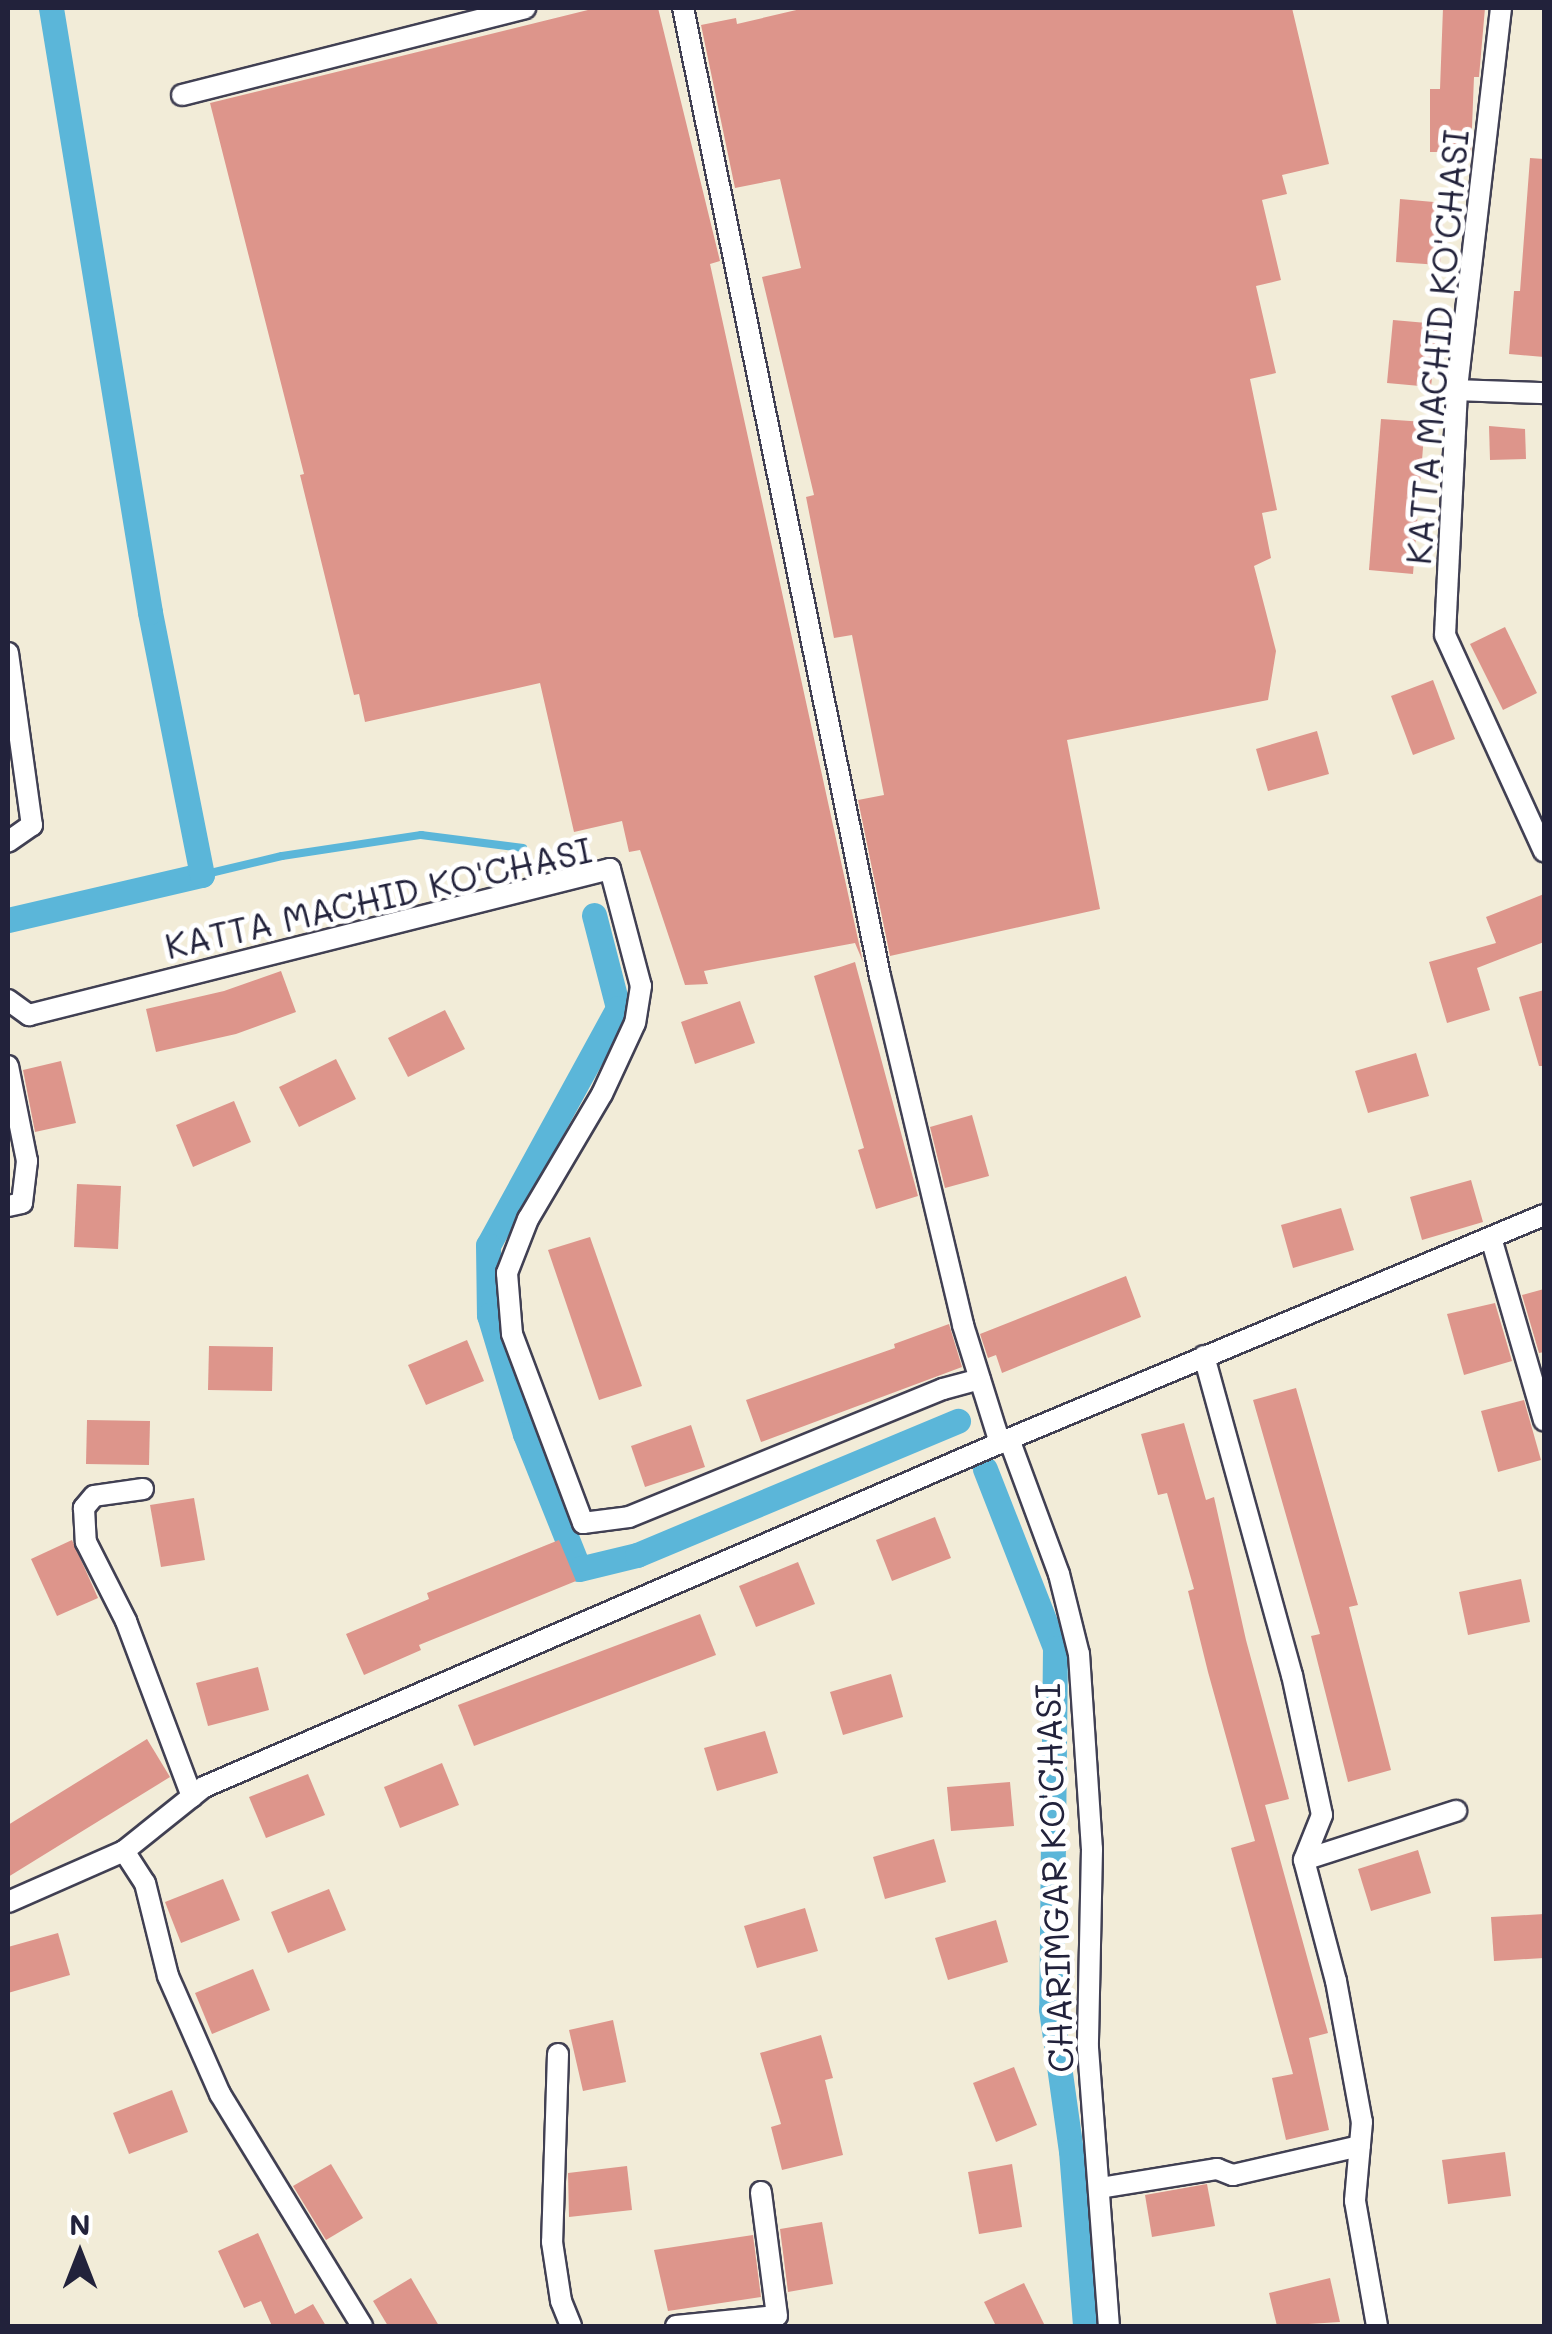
<!DOCTYPE html>
<style>
body{margin:0}
#map{position:relative;width:1552px;height:2334px;overflow:hidden;background:#f2ecd8;font-family:Mali,sans-serif}
div>[style]{position:absolute}
[style*='--x']{left:calc(var(--x)*1px);top:calc(var(--y)*1px);width:calc(var(--w)*1px);rotate:calc(var(--a)*1deg)}
.stream>*{height:8px;margin:-4px;padding:0 4px;transform-origin:4px;border-radius:4px;background:#5bb6d9}
.canal>*{height:25px;margin:-12.5px;padding:0 12.5px;transform-origin:12.5px;border-radius:12.5px;background:#5bb6d9}
.building>*{inset:0;background:#dd958b}
.roads{filter:drop-shadow(2px 0 #414053) drop-shadow(-2px 0 #414053) drop-shadow(0 2px #414053) drop-shadow(0 -2px #414053)}
.street>*{height:20px;margin:-10px;padding:0 10px;transform-origin:10px;border-radius:10px;background:#fff}
span{translate:-50% -50%;white-space:nowrap;text-align:center;line-height:1.15;-webkit-text-stroke:10px #fff;paint-order:stroke}
.street-label{font-size:35px;color:#22223b}
.frame{position:absolute;inset:0;border:10px solid #22223b;pointer-events:none}
.north{position:absolute;left:30px;top:2204px;width:100px;height:100px;-webkit-text-stroke:8px #fff;paint-order:stroke;rotate:0deg;font-size:28px;font-weight:700;line-height:40px;text-align:center;color:#22223b}
.north::after{content:'';display:block;margin:auto;width:35px;height:45px;background:#22223b;clip-path:polygon(50% 0,100% 100%,50% 72%,0 100%)}
</style>
<div id="map">
<div class="stream">
<div style="--x:202;--y:875;--w:82;--a:-13.4"></div>
<div style="--x:282;--y:856;--w:141;--a:-8.6"></div>
<div style="--x:421;--y:835;--w:103;--a:7.3"></div>
</div>
<div class="canal">
<div style="--x:594;--y:915;--w:96;--a:75.5"></div>
<div style="--x:618;--y:1008;--w:270;--a:118.7"></div>
<div style="--x:488;--y:1245;--w:70;--a:89.2"></div>
<div style="--x:489;--y:1315;--w:124;--a:73.2"></div>
<div style="--x:525;--y:1434;--w:145;--a:68.2"></div>
<div style="--x:579;--y:1569;--w:60;--a:-13.6"></div>
<div style="--x:637;--y:1555;--w:348;--a:-22.7"></div>
<div style="--x:8;--y:920;--w:199;--a:-13.1"></div>
<div style="--x:202;--y:875;--w:268;--a:-101.2"></div>
<div style="--x:150;--y:612;--w:612;--a:-99.31"></div>
<div style="--x:985;--y:1469;--w:192;--a:68.6"></div>
<div style="--x:1055;--y:1648;--w:361;--a:90.6"></div>
<div style="--x:1051;--y:2009;--w:143;--a:82"></div>
<div style="--x:1071;--y:2151;--w:176;--a:85.4"></div>
</div>
<div class="building">
<div style="clip-path:polygon(596px 8px,658px 8px,720px 261px,710px 264px,863px 962px,855px 943px,704px 971px,708px 984px,685px 985px,640px 850px,629px 852px,622px 821px,574px 832px,540px 683px,365px 722px,359px 694px,354px 695px,300px 475px,304px 474px,210px 103px)"></div>
<div style="clip-path:polygon(805px 8px,1292px 8px,1329px 164px,1282px 175px,1287px 194px,1262px 200px,1281px 280px,1256px 286px,1276px 373px,1250px 379px,1277px 510px,1262px 513px,1271px 558px,1254px 566px,1276px 651px,1268px 700px,1067px 740px,1100px 909px,890px 956px,858px 800px,884px 795px,852px 635px,834px 638px,806px 497px,814px 495px,762px 277px,801px 268px,780px 179px,735px 188px,701px 25px,736px 18px,737px 24px)"></div>
<div style="clip-path:polygon(1443px 8px,1485px 8px,1479px 77px,1474px 77px,1471px 152px,1430px 152px,1430px 89px,1440px 89px)"></div>
<div style="clip-path:polygon(1530px 158px,1544px 159px,1544px 357px,1509px 354px,1514px 291px,1520px 291px)"></div>
<div style="clip-path:polygon(1400px 199px,1445px 203px,1440px 265px,1396px 262px)"></div>
<div style="clip-path:polygon(1393px 320px,1438px 324px,1431px 387px,1387px 383px)"></div>
<div style="clip-path:polygon(1381px 419px,1425px 422px,1413px 574px,1369px 570px)"></div>
<div style="clip-path:polygon(1489px 426px,1525px 429px,1526px 459px,1490px 460px)"></div>
<div style="clip-path:polygon(1505px 627px,1537px 693px,1503px 710px,1470px 644px)"></div>
<div style="clip-path:polygon(1433px 680px,1455px 739px,1413px 755px,1391px 696px)"></div>
<div style="clip-path:polygon(1317px 731px,1329px 774px,1268px 791px,1256px 749px)"></div>
<div style="clip-path:polygon(1544px 894px,1544px 942px,1477px 968px,1490px 1010px,1447px 1023px,1429px 962px,1496px 943px,1486px 917px)"></div>
<div style="clip-path:polygon(855px 962px,918px 1196px,876px 1209px,858px 1150px,864px 1148px,814px 976px)"></div>
<div style="clip-path:polygon(281px 971px,296px 1012px,236px 1034px,156px 1052px,146px 1009px,224px 991px)"></div>
<div style="clip-path:polygon(1544px 990px,1544px 1066px,1539px 1066px,1519px 997px)"></div>
<div style="clip-path:polygon(740px 1001px,755px 1043px,695px 1064px,681px 1022px)"></div>
<div style="clip-path:polygon(445px 1010px,465px 1049px,408px 1077px,388px 1038px)"></div>
<div style="clip-path:polygon(1416px 1053px,1429px 1096px,1368px 1113px,1355px 1071px)"></div>
<div style="clip-path:polygon(336px 1059px,356px 1099px,299px 1127px,279px 1087px)"></div>
<div style="clip-path:polygon(61px 1061px,76px 1123px,35px 1132px,23px 1070px)"></div>
<div style="clip-path:polygon(234px 1101px,251px 1142px,193px 1167px,176px 1125px)"></div>
<div style="clip-path:polygon(972px 1115px,989px 1176px,945px 1188px,930px 1127px)"></div>
<div style="clip-path:polygon(1471px 1180px,1483px 1222px,1422px 1240px,1410px 1197px)"></div>
<div style="clip-path:polygon(77px 1184px,121px 1186px,118px 1249px,74px 1247px)"></div>
<div style="clip-path:polygon(1341px 1208px,1354px 1250px,1293px 1268px,1281px 1225px)"></div>
<div style="clip-path:polygon(590px 1237px,642px 1386px,599px 1400px,548px 1250px)"></div>
<div style="clip-path:polygon(1126px 1276px,1141px 1317px,1002px 1373px,996px 1355px,988px 1358px,980px 1334px)"></div>
<div style="clip-path:polygon(1544px 1289px,1544px 1352px,1539px 1353px,1522px 1295px)"></div>
<div style="clip-path:polygon(1495px 1303px,1512px 1361px,1464px 1375px,1447px 1314px)"></div>
<div style="clip-path:polygon(949px 1324px,962px 1367px,761px 1442px,746px 1400px,895px 1348px,894px 1344px)"></div>
<div style="clip-path:polygon(467px 1340px,484px 1381px,426px 1405px,408px 1365px)"></div>
<div style="clip-path:polygon(209px 1346px,273px 1347px,272px 1391px,208px 1390px)"></div>
<div style="clip-path:polygon(1296px 1388px,1358px 1605px,1349px 1607px,1391px 1770px,1348px 1782px,1311px 1636px,1320px 1634px,1253px 1400px)"></div>
<div style="clip-path:polygon(1524px 1400px,1541px 1460px,1498px 1472px,1481px 1411px)"></div>
<div style="clip-path:polygon(87px 1420px,150px 1421px,149px 1465px,86px 1464px)"></div>
<div style="clip-path:polygon(1184px 1423px,1206px 1500px,1214px 1497px,1246px 1640px,1289px 1799px,1265px 1805px,1328px 2033px,1309px 2038px,1329px 2130px,1286px 2140px,1272px 2078px,1293px 2074px,1231px 1848px,1255px 1841px,1208px 1672px,1188px 1591px,1194px 1589px,1167px 1493px,1158px 1495px,1141px 1434px)"></div>
<div style="clip-path:polygon(691px 1425px,705px 1467px,645px 1487px,631px 1446px)"></div>
<div style="clip-path:polygon(194px 1498px,205px 1560px,161px 1567px,150px 1505px)"></div>
<div style="clip-path:polygon(935px 1517px,951px 1558px,892px 1581px,876px 1540px)"></div>
<div style="clip-path:polygon(72px 1540px,98px 1598px,57px 1616px,31px 1559px)"></div>
<div style="clip-path:polygon(559px 1540px,576px 1581px,419px 1645px,421px 1650px,364px 1675px,346px 1634px,429px 1599px,427px 1593px)"></div>
<div style="clip-path:polygon(798px 1562px,815px 1604px,756px 1627px,739px 1586px)"></div>
<div style="clip-path:polygon(1521px 1579px,1530px 1622px,1468px 1635px,1459px 1592px)"></div>
<div style="clip-path:polygon(700px 1614px,716px 1655px,474px 1746px,458px 1705px)"></div>
<div style="clip-path:polygon(258px 1667px,269px 1710px,208px 1726px,196px 1683px)"></div>
<div style="clip-path:polygon(891px 1674px,903px 1717px,843px 1735px,830px 1692px)"></div>
<div style="clip-path:polygon(765px 1731px,778px 1773px,717px 1791px,704px 1748px)"></div>
<div style="clip-path:polygon(147px 1739px,170px 1777px,8px 1877px,8px 1825px)"></div>
<div style="clip-path:polygon(442px 1763px,459px 1805px,400px 1828px,384px 1787px)"></div>
<div style="clip-path:polygon(308px 1774px,325px 1815px,266px 1838px,249px 1797px)"></div>
<div style="clip-path:polygon(1010px 1782px,1014px 1826px,951px 1831px,947px 1787px)"></div>
<div style="clip-path:polygon(934px 1839px,946px 1882px,885px 1899px,873px 1857px)"></div>
<div style="clip-path:polygon(1418px 1850px,1431px 1893px,1371px 1911px,1358px 1869px)"></div>
<div style="clip-path:polygon(223px 1879px,240px 1920px,181px 1943px,165px 1902px)"></div>
<div style="clip-path:polygon(329px 1889px,346px 1930px,288px 1953px,271px 1912px)"></div>
<div style="clip-path:polygon(805px 1908px,818px 1951px,757px 1968px,744px 1926px)"></div>
<div style="clip-path:polygon(1544px 1914px,1544px 1958px,1494px 1961px,1491px 1917px)"></div>
<div style="clip-path:polygon(996px 1920px,1008px 1962px,948px 1980px,935px 1938px)"></div>
<div style="clip-path:polygon(58px 1933px,70px 1975px,8px 1993px,8px 1947px)"></div>
<div style="clip-path:polygon(253px 1969px,270px 2010px,212px 2034px,195px 1993px)"></div>
<div style="clip-path:polygon(613px 2020px,626px 2082px,583px 2091px,569px 2030px)"></div>
<div style="clip-path:polygon(821px 2035px,833px 2078px,825px 2080px,843px 2155px,782px 2170px,771px 2127px,781px 2124px,760px 2053px)"></div>
<div style="clip-path:polygon(1014px 2067px,1037px 2125px,996px 2142px,973px 2083px)"></div>
<div style="clip-path:polygon(172px 2090px,188px 2132px,129px 2154px,113px 2113px)"></div>
<div style="clip-path:polygon(1505px 2152px,1511px 2196px,1448px 2204px,1442px 2160px)"></div>
<div style="clip-path:polygon(331px 2164px,363px 2218px,326px 2240px,293px 2186px)"></div>
<div style="clip-path:polygon(1012px 2164px,1022px 2227px,979px 2234px,968px 2172px)"></div>
<div style="clip-path:polygon(627px 2166px,632px 2210px,569px 2217px,568px 2173px)"></div>
<div style="clip-path:polygon(1207px 2184px,1215px 2226px,1152px 2237px,1145px 2195px)"></div>
<div style="clip-path:polygon(822px 2222px,833px 2284px,788px 2292px,780px 2229px)"></div>
<div style="clip-path:polygon(258px 2233px,295px 2314px,313px 2304px,326px 2326px,272px 2326px,261px 2301px,244px 2308px,218px 2251px)"></div>
<div style="clip-path:polygon(753px 2235px,761px 2297px,668px 2311px,654px 2250px)"></div>
<div style="clip-path:polygon(411px 2278px,439px 2326px,388px 2326px,373px 2301px)"></div>
<div style="clip-path:polygon(1330px 2278px,1340px 2322px,1277px 2326px,1269px 2293px)"></div>
<div style="clip-path:polygon(1024px 2283px,1045px 2326px,996px 2326px,984px 2302px)"></div>
</div>
<div class="roads">
<div class="street">
<div style="--x:683;--y:8;--w:988;--a:78.5"></div>
<div style="--x:880;--y:976;--w:359;--a:76.6"></div>
<div style="--x:963;--y:1325;--w:124;--a:72.6"></div>
<div style="--x:1501;--y:8;--w:385;--a:96.6"></div>
<div style="--x:1457;--y:390;--w:245;--a:92.8"></div>
<div style="--x:1445;--y:635;--w:238;--a:65.4"></div>
<div style="--x:182;--y:95;--w:354;--a:-14.2"></div>
<div style="--x:1457;--y:390;--w:87;--a:2"></div>
<div style="--x:8;--y:653;--w:174;--a:82.1"></div>
<div style="--x:32;--y:825;--w:29;--a:145"></div>
<div style="--x:8;--y:1000;--w:26;--a:36"></div>
<div style="--x:29;--y:1015;--w:599;--a:-14.11"></div>
<div style="--x:610;--y:869;--w:121;--a:75.2"></div>
<div style="--x:641;--y:986;--w:37;--a:99"></div>
<div style="--x:635;--y:1023;--w:78;--a:114.9"></div>
<div style="--x:602;--y:1094;--w:145;--a:120.6"></div>
<div style="--x:528;--y:1219;--w:58;--a:111.3"></div>
<div style="--x:507;--y:1273;--w:61;--a:85.3"></div>
<div style="--x:512;--y:1334;--w:202;--a:69.4"></div>
<div style="--x:583;--y:1523;--w:46;--a:-7.4"></div>
<div style="--x:629;--y:1517;--w:339;--a:-22.2"></div>
<div style="--x:943;--y:1389;--w:38;--a:-15"></div>
<div style="--x:8;--y:1066;--w:97;--a:78.7"></div>
<div style="--x:27;--y:1161;--w:42;--a:96.8"></div>
<div style="--x:22;--y:1203;--w:14;--a:168"></div>
<div style="--x:1491;--y:1238;--w:190;--a:73.8"></div>
<div style="--x:1204;--y:1356;--w:331;--a:74.6"></div>
<div style="--x:1292;--y:1675;--w:143;--a:77.9"></div>
<div style="--x:1322;--y:1815;--w:48;--a:111.8"></div>
<div style="--x:1304;--y:1860;--w:125;--a:75.2"></div>
<div style="--x:1336;--y:1981;--w:143;--a:79.6"></div>
<div style="--x:1362;--y:2122;--w:79;--a:95.1"></div>
<div style="--x:1355;--y:2201;--w:127;--a:80"></div>
<div style="--x:1009;--y:1439;--w:144;--a:69.7"></div>
<div style="--x:1059;--y:1574;--w:82;--a:76"></div>
<div style="--x:1079;--y:1654;--w:195;--a:86.2"></div>
<div style="--x:1092;--y:1849;--w:199;--a:91.2"></div>
<div style="--x:1088;--y:2048;--w:279;--a:85.7"></div>
<div style="--x:143;--y:1489;--w:49;--a:171.9"></div>
<div style="--x:94;--y:1496;--w:16;--a:130"></div>
<div style="--x:84;--y:1508;--w:34;--a:87"></div>
<div style="--x:86;--y:1542;--w:89;--a:63.1"></div>
<div style="--x:126;--y:1621;--w:188;--a:69.4"></div>
<div style="--x:124;--y:1851;--w:38;--a:57"></div>
<div style="--x:145;--y:1883;--w:96;--a:76.1"></div>
<div style="--x:168;--y:1976;--w:129;--a:66.2"></div>
<div style="--x:220;--y:2094;--w:272;--a:58.5"></div>
<div style="--x:1304;--y:1860;--w:160;--a:-17.9"></div>
<div style="--x:8;--y:1902;--w:127;--a:-23.7"></div>
<div style="--x:124;--y:1851;--w:102;--a:-38.7"></div>
<div style="--x:204;--y:1787;--w:877;--a:-23.38"></div>
<div style="--x:1009;--y:1439;--w:580;--a:-22.72"></div>
<div style="--x:558;--y:2054;--w:188;--a:91.8"></div>
<div style="--x:552;--y:2242;--w:60;--a:81.3"></div>
<div style="--x:561;--y:2301;--w:27;--a:68"></div>
<div style="--x:1100;--y:2188;--w:119;--a:-9.2"></div>
<div style="--x:1217;--y:2169;--w:17;--a:21"></div>
<div style="--x:1233;--y:2175;--w:130;--a:-12.9"></div>
<div style="--x:676;--y:2326;--w:101;--a:-5.7"></div>
<div style="--x:777;--y:2316;--w:125;--a:-97.4"></div>
</div>
</div>
<div class="street-label">
<span style="left:1436px;top:347px;rotate:-85deg">KATTA MACHID KO'CHASI</span>
<span style="left:378px;top:897px;rotate:-13deg">KATTA MACHID KO'CHASI</span>
<span style="left:1053px;top:1878px;rotate:-92deg">CHARIMGAR KO'CHASI</span>
</div>
<div class="frame"></div>
<div class="north">N</div>
</div>
